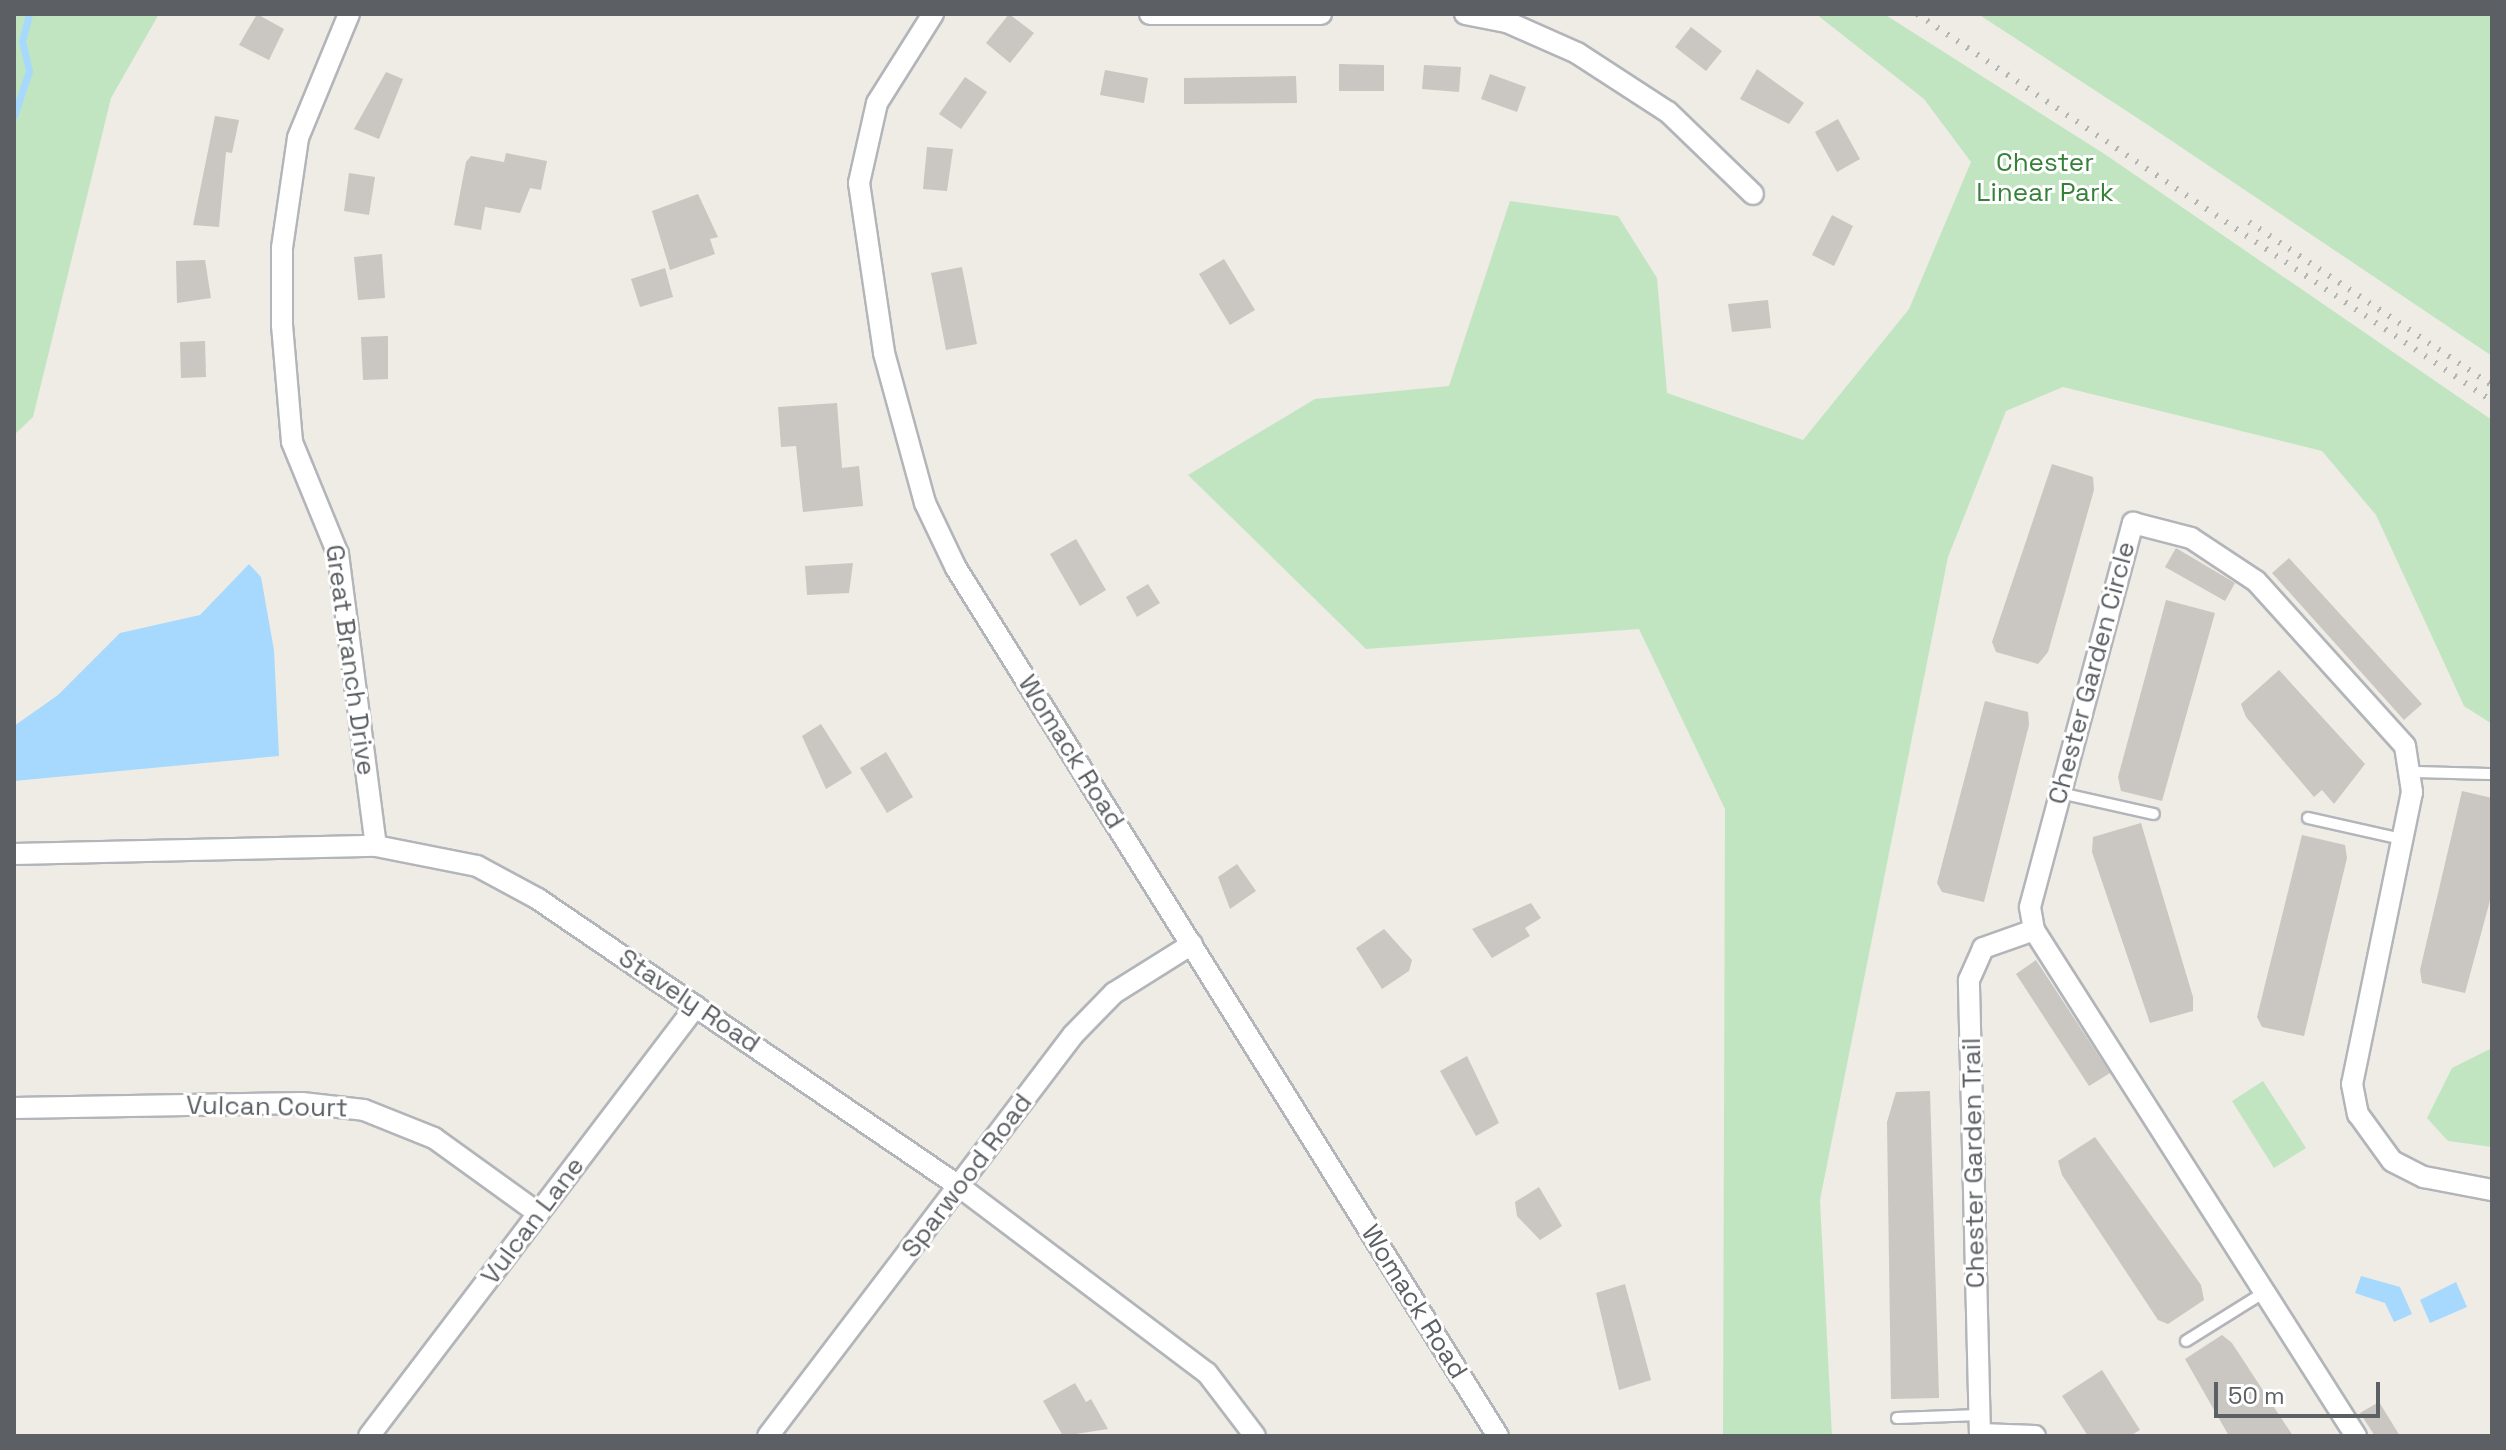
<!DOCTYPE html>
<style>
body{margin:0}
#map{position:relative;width:2506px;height:1450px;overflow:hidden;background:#eeece4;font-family:"Space Grotesk",sans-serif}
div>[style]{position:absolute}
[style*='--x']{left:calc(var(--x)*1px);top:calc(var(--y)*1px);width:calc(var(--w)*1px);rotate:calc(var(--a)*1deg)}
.green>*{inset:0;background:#c2e5c1}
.water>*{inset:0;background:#a6d9fd}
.stream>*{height:7px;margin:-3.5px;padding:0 3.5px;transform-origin:3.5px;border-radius:3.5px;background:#a6d9fd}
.building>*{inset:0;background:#cac6c1}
.roads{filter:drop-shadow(2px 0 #b2b5b9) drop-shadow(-2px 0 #b2b5b9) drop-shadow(0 2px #b2b5b9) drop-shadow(0 -2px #b2b5b9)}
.service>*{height:10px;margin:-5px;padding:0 5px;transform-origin:5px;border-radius:5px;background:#fff}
.minor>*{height:20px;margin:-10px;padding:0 10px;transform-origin:10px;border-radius:10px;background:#fff}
.rail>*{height:6px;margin-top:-3px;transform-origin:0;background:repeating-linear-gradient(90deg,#b3b4b4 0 2px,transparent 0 12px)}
span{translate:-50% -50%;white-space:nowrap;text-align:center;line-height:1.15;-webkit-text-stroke:6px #fff;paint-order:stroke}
.park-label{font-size:26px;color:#368138}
.street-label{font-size:26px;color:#5c6064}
.frame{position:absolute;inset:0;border:16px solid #5c6064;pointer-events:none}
.scale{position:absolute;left:2214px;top:1382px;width:166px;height:36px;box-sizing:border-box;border:4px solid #5c6064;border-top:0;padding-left:10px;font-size:24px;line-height:28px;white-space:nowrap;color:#5c6064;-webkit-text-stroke:6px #fff;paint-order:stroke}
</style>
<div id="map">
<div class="green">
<div style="clip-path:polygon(14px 14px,159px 14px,111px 98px,33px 417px,14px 435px)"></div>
<div style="clip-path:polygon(1816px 14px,1884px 14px,2106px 155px,2492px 420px,2492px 724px,2464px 706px,2376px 515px,2322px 451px,2063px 387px,2006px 411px,1948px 557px,1820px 1200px,1832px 1436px,1723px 1436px,1725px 809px,1639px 629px,1366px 649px,1188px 475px,1315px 399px,1449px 386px,1510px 201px,1618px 216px,1657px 278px,1667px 393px,1803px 440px,1909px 309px,1971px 162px,1924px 99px)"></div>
<div style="clip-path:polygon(1978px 14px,2492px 14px,2492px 356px,2148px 125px)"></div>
<div style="clip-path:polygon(2492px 1048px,2492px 1147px,2448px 1141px,2427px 1118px,2452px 1068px)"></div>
<div style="clip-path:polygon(2263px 1081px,2306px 1148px,2274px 1168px,2232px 1101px)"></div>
</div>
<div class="water">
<div style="clip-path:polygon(249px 564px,261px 577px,274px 650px,279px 756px,14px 781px,14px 726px,58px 695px,120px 633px,200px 615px)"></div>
<div style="clip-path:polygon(2361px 1276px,2400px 1287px,2412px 1314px,2394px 1322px,2385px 1303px,2355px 1293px)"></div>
<div style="clip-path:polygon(2456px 1282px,2467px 1307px,2430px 1323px,2420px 1300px)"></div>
</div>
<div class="stream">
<div style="--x:14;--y:116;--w:47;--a:-71.6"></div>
<div style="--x:29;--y:71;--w:31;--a:-103"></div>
<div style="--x:22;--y:41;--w:28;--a:-75"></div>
</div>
<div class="building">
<div style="clip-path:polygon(257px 14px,284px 29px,269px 60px,239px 45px)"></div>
<div style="clip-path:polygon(1009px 14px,1034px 33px,1010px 63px,986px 43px)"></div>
<div style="clip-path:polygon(1691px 27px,1722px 51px,1706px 71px,1675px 47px)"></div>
<div style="clip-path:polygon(1339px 64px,1384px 65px,1384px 91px,1339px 91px)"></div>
<div style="clip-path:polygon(1424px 65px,1461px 67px,1459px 92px,1422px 89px)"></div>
<div style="clip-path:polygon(1757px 69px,1804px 103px,1789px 124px,1740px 99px)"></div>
<div style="clip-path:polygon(1105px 70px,1148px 78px,1144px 103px,1100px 95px)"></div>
<div style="clip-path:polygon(386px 72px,403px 79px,379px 139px,354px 129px)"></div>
<div style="clip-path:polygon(1490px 74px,1526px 87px,1517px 112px,1481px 99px)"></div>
<div style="clip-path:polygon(1296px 76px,1297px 103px,1184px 104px,1184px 78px)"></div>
<div style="clip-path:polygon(965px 77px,987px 92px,961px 129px,939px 114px)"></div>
<div style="clip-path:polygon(215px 116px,239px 120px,232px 153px,226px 152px,219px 227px,193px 225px)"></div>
<div style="clip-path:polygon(1838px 119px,1860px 159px,1837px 172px,1815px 132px)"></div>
<div style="clip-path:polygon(927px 147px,953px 149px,947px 191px,923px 189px)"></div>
<div style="clip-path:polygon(506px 153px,547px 161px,541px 190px,530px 188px,520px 213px,485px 207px,481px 230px,454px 225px,466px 162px,471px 156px,504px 162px)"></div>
<div style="clip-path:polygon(349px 173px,375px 177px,369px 215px,344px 211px)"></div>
<div style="clip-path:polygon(698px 194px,718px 237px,710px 239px,715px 254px,670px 270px,652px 211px)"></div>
<div style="clip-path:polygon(1832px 215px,1853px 226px,1834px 266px,1812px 255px)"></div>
<div style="clip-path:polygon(382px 254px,385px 298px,358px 300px,354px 257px)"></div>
<div style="clip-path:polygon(1224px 259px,1255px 310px,1230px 325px,1199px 274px)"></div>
<div style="clip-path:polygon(205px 260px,211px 298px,177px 303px,176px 261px)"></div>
<div style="clip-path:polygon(962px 267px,977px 344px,946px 350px,931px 273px)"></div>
<div style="clip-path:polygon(665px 268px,673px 297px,640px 307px,631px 279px)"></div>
<div style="clip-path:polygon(1768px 300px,1771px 328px,1732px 332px,1728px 304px)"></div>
<div style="clip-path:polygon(388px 336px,388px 379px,363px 380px,361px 337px)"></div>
<div style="clip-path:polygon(205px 341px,206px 377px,181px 378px,180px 342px)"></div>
<div style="clip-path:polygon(837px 403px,842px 468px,859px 466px,863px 506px,803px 512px,796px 446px,781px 447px,778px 407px)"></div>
<div style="clip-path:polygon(2052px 464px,2093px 477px,2094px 490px,2048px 652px,2038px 664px,1996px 652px,1992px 642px)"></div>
<div style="clip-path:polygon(1076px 539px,1106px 590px,1080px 606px,1050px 554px)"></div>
<div style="clip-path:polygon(2176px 548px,2235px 583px,2225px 601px,2165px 567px)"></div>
<div style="clip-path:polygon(2289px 558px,2422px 704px,2404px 720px,2272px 573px)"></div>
<div style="clip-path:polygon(853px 563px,849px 593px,807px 595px,805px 566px)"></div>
<div style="clip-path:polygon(1148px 584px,1160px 603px,1137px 617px,1126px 597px)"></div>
<div style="clip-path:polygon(2166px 600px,2215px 613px,2162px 801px,2121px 791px,2118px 777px)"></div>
<div style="clip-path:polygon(2279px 670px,2365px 764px,2334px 804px,2322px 790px,2314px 797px,2246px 717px,2241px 704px)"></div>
<div style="clip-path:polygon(1985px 701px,2028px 712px,2029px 725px,1984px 902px,1942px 892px,1937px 883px)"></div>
<div style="clip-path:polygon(821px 724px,852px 773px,826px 789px,802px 736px)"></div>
<div style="clip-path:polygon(886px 752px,913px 797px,887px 813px,860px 768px)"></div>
<div style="clip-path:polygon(2462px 791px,2492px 798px,2492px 893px,2465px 993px,2422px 983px,2420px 970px)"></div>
<div style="clip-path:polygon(2141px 823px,2193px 997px,2193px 1011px,2150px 1023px,2092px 852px,2093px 837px)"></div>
<div style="clip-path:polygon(2302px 835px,2345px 845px,2347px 858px,2304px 1036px,2262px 1027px,2257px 1017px)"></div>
<div style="clip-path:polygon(1237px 864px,1256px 891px,1230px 909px,1218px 877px)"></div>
<div style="clip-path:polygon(1531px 903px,1541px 918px,1525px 928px,1530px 936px,1492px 958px,1472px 929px)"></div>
<div style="clip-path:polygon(1384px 929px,1412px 960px,1409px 971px,1382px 989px,1356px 948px)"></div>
<div style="clip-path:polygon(2036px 960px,2110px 1073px,2089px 1086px,2016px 974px)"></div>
<div style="clip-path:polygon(1467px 1056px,1499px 1123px,1476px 1136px,1440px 1071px)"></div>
<div style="clip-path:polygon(1930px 1091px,1939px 1398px,1891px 1399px,1887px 1122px,1896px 1092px)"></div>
<div style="clip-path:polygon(2095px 1137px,2201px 1285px,2204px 1300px,2168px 1324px,2158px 1320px,2062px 1175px,2058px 1161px)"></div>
<div style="clip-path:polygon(1539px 1187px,1562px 1226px,1540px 1240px,1517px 1216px,1515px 1202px)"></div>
<div style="clip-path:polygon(1625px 1284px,1651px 1380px,1619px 1390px,1596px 1293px)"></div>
<div style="clip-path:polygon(2222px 1335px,2232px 1343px,2293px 1436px,2229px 1436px,2185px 1359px)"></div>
<div style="clip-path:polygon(2102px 1370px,2140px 1430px,2130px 1436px,2088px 1436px,2062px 1396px)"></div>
<div style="clip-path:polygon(1075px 1383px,1086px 1402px,1091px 1399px,1108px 1429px,1063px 1436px,1043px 1401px)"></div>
<div style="clip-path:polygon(2379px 1402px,2400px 1436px,2375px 1436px,2360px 1413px)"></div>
</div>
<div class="roads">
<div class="service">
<div style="--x:2413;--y:772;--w:79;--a:1.5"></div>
<div style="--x:2060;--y:793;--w:96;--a:12.6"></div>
<div style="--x:2308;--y:818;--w:95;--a:12.7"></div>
<div style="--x:2186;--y:1341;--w:91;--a:-31.9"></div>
<div style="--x:1897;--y:1418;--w:82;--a:-2.1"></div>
</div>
<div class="minor">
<div style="--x:349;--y:14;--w:134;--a:112.4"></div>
<div style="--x:298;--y:138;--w:111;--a:98.3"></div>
<div style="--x:282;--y:248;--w:77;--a:90"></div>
<div style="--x:282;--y:325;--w:117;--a:85.1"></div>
<div style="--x:292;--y:442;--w:121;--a:67.7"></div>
<div style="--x:338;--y:554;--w:294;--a:82.6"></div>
<div style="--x:933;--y:14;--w:105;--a:122.2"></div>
<div style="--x:877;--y:103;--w:82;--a:102.7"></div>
<div style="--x:859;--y:183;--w:172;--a:81.6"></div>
<div style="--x:884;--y:353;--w:156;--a:74.7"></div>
<div style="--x:925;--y:503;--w:72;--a:64.5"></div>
<div style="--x:956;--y:568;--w:1023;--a:58.02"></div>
<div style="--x:1150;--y:14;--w:171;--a:0"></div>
<div style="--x:1465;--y:14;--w:43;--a:10.8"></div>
<div style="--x:1507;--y:22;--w:77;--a:23.9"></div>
<div style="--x:1577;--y:53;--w:108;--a:33"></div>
<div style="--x:1668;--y:112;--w:118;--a:44"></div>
<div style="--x:14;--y:854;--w:362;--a:-1.3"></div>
<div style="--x:376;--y:846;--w:103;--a:11.2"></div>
<div style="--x:477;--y:866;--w:69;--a:28.4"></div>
<div style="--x:538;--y:899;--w:511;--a:34.31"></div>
<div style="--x:960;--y:1187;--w:309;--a:37"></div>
<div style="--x:1207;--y:1373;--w:79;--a:52.7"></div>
<div style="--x:14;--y:1108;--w:288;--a:-1"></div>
<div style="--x:302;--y:1103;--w:62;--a:6.4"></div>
<div style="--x:364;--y:1110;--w:75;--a:21.8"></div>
<div style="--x:434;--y:1138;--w:128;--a:35.8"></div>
<div style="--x:1980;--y:1434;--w:55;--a:2.1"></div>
<div style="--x:369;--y:1436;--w:540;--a:-52.75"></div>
<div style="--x:768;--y:1436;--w:504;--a:-52.74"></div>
<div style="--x:1073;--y:1035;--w:59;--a:-45.7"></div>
<div style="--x:1114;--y:993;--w:92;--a:-32.1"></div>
<div style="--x:1980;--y:1436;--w:456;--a:-91.4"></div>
<div style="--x:1969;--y:980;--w:35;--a:-66"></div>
<div style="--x:1983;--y:948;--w:54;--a:-19.4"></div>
<div style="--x:2356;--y:1436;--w:600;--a:-122.47"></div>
<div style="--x:2034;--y:930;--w:23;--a:-100"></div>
<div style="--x:2030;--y:907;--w:398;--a:-75"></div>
<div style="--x:2133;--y:523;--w:60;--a:14.5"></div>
<div style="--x:2191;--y:538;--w:78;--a:33.5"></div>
<div style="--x:2256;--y:581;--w:222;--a:47.9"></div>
<div style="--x:2405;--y:746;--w:47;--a:81.3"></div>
<div style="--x:2412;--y:792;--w:298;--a:101.6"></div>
<div style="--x:2352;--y:1084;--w:31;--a:79"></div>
<div style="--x:2358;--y:1114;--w:58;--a:54.1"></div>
<div style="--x:2392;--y:1161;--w:36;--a:27"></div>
<div style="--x:2424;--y:1177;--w:69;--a:10.8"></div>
</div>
</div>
<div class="rail">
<div style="--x:1917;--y:14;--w:693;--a:33.94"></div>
<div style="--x:2249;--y:222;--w:293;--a:33.9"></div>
</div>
<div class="park-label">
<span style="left:2045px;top:178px">Chester<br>Linear Park</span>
</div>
<div class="street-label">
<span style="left:350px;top:660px;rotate:82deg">Great Branch Drive</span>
<span style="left:2092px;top:673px;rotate:-75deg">Chester Garden Circle</span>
<span style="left:1071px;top:752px;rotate:58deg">Womack Road</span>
<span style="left:689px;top:1001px;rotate:34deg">Stavely Road</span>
<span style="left:267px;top:1107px;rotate:1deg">Vulcan Court</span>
<span style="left:1974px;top:1163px;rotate:-91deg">Chester Garden Trail</span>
<span style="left:967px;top:1176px;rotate:-53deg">Sparwood Road</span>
<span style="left:533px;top:1221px;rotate:-53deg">Vulcan Lane</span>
<span style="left:1414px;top:1302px;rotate:58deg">Womack Road</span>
</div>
<div class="frame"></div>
<div class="scale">50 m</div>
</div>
